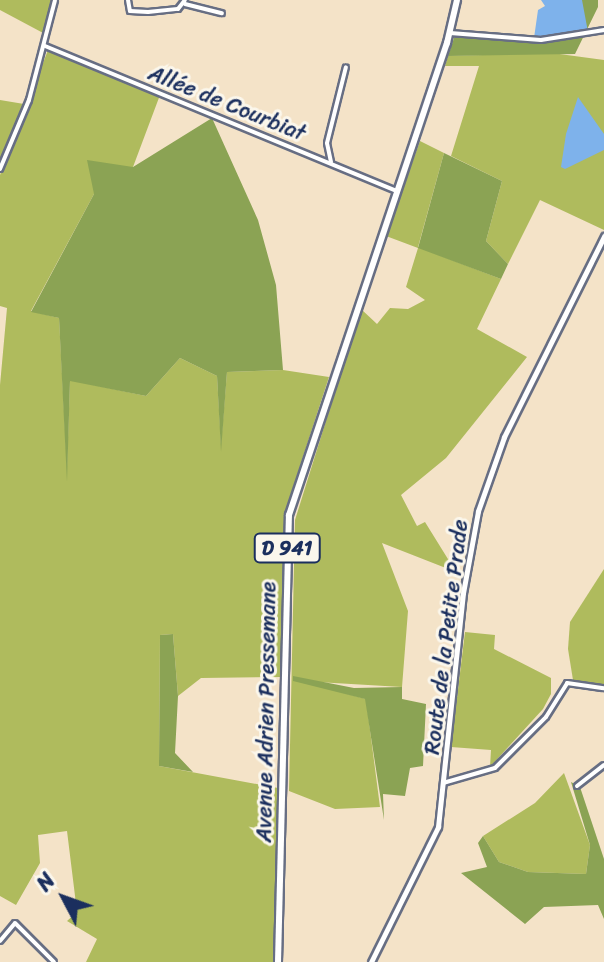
<!DOCTYPE html>
<meta charset="utf-8">
<style>
body{margin:0}
#map{position:relative;width:604px;height:962px;overflow:hidden;background:#f4e3c8;font-family:Sriracha,sans-serif}
div>[style]{position:absolute}
[style*='--x']{left:calc(var(--x)*1px);top:calc(var(--y)*1px);width:calc(var(--w)*1px);rotate:calc(var(--a)*1deg)}
.green>*{inset:0;background:#afbb5d}
.forest>*{inset:0;background:#8ba354}
.water>*{inset:0;background:#7eb2eb}
.roads{filter:drop-shadow(2px 0 #676e83) drop-shadow(-2px 0 #676e83) drop-shadow(0 2px #676e83) drop-shadow(0 -2px #676e83)}
.street>*{height:4px;margin:-2px;padding:0 2px;transform-origin:2px;border-radius:2px;background:#fff}
.secondary>*{height:5px;margin:-2.5px;padding:0 2.5px;transform-origin:2.5px;border-radius:2.5px;background:#fff}
.primary>*{height:6px;margin:-3px;padding:0 3px;transform-origin:3px;border-radius:3px;background:#fff}
span{translate:-50% -50%;white-space:nowrap;text-align:center;line-height:1.15;-webkit-text-stroke:6px #fbf7ec;paint-order:stroke}
.shield-label span{padding:2px 6px;background:#fbf7ec;border:2px solid;border-radius:6px;-webkit-text-stroke-width:0}
.shield-label{font-size:20px;color:#1b2f5e;font-weight:700}
.street-label{font-size:22px;color:#1b2f5e}
.north{position:absolute;left:24px;top:858px;width:80px;height:80px;-webkit-text-stroke:6px #fbf7ec;paint-order:stroke;rotate:311deg;font-size:22px;font-weight:700;line-height:32px;text-align:center;color:#1b2f5e}
.north::after{content:'';display:block;margin:auto;width:28px;height:36px;background:#1b2f5e;clip-path:polygon(50% 0,100% 100%,50% 72%,0 100%)}
</style>
<div id="map">
<div class="green">
<div style="clip-path:polygon(0 0,53px 0,45px 34px,0 10px)"></div>
<div style="clip-path:polygon(48px 50px,160px 95px,133px 167px,94px 194px,31px 311px,59px 318px,67px 467px,70px 380px,146px 396px,180px 358px,217px 376px,221px 444px,227px 372px,283px 370px,329px 377px,287px 506px,281px 677px,201px 678px,178px 696px,173px 634px,160px 635px,159px 766px,278px 788px,275px 962px,86px 962px,97px 939px,67px 921px,77px 912px,67px 831px,38px 835px,40px 863px,16px 905px,0 896px,0 385px,7px 308px,0 306px,0 175px)"></div>
<div style="clip-path:polygon(552px 53px,604px 60px,604px 230px,540px 200px,508px 264px,486px 241px,502px 181px,451px 156px,479px 66px,445px 66px,448px 56px)"></div>
<div style="clip-path:polygon(0 100px,24px 104px,0 160px)"></div>
<div style="clip-path:polygon(420px 141px,444px 153px,418px 247px,501px 279px,477px 329px,527px 357px,446px 458px,401px 495px,417px 526px,425px 522px,456px 572px,382px 543px,408px 611px,402px 687px,300px 681px,366px 699px,380px 807px,335px 809px,289px 791px,295px 520px,361px 309px,377px 324px,390px 308px,408px 309px,425px 300px,406px 287px,418px 248px,386px 236px)"></div>
<div style="clip-path:polygon(604px 569px,604px 686px,573px 680px,568px 649px,570px 622px)"></div>
<div style="clip-path:polygon(465px 632px,495px 635px,494px 649px,551px 678px,551px 694px,543px 709px,490px 767px,491px 750px,451px 747px)"></div>
<div style="clip-path:polygon(564px 773px,590px 845px,586px 874px,528px 872px,499px 862px,483px 836px,535px 803px)"></div>
</div>
<div class="forest">
<div style="clip-path:polygon(578px 0,598px 0,598px 7px,575px 54px,448px 56px,456px 32px,541px 38px)"></div>
<div style="clip-path:polygon(212px 118px,258px 220px,276px 285px,283px 370px,227px 372px,221px 452px,217px 376px,180px 358px,146px 396px,70px 381px,67px 482px,59px 318px,31px 312px,94px 194px,87px 160px,133px 167px)"></div>
<div style="clip-path:polygon(444px 153px,502px 181px,486px 241px,508px 264px,501px 279px,418px 248px)"></div>
<div style="clip-path:polygon(173px 634px,178px 696px,175px 753px,193px 772px,159px 766px,160px 635px)"></div>
<div style="clip-path:polygon(293px 676px,354px 688px,402px 687px,402px 699px,426px 704px,423px 766px,410px 768px,405px 796px,383px 794px,384px 820px,365px 699px,293px 681px)"></div>
<div style="clip-path:polygon(571px 782px,580px 787px,604px 859px,604px 919px,598px 905px,544px 907px,525px 924px,461px 873px,487px 867px,478px 843px,483px 836px,499px 862px,528px 872px,586px 874px,590px 845px)"></div>
</div>
<div class="water">
<div style="clip-path:polygon(541px 0,582px 0,588px 32px,534px 38px,538px 10px,545px 6px)"></div>
<div style="clip-path:polygon(578px 97px,604px 134px,604px 150px,565px 169px,561px 167px,566px 134px)"></div>
</div>
<div class="roads">
<div class="street">
<div style="--x:128;--y:0;--w:11;--a:80"></div>
<div style="--x:130;--y:11;--w:18;--a:3"></div>
<div style="--x:148;--y:12;--w:30;--a:-6"></div>
<div style="--x:178;--y:9;--w:11;--a:-52"></div>
<div style="--x:185;--y:4;--w:38;--a:14"></div>
<div style="--x:450;--y:33;--w:91;--a:4.4"></div>
<div style="--x:541;--y:40;--w:64;--a:-9"></div>
<div style="--x:45;--y:46;--w:380;--a:22.4"></div>
<div style="--x:331;--y:162;--w:19;--a:-102"></div>
<div style="--x:327;--y:143;--w:78;--a:-76"></div>
<div style="--x:0;--y:169;--w:75;--a:-67.2"></div>
<div style="--x:29;--y:100;--w:103;--a:-75.4"></div>
<div style="--x:443;--y:783;--w:54;--a:-16.1"></div>
<div style="--x:495;--y:768;--w:72;--a:-45"></div>
<div style="--x:546;--y:717;--w:40;--a:-58"></div>
<div style="--x:567;--y:683;--w:37;--a:8"></div>
<div style="--x:577;--y:786;--w:34;--a:-38"></div>
<div style="--x:0;--y:941;--w:23;--a:-50"></div>
<div style="--x:15;--y:923;--w:55;--a:45"></div>
</div>
<div class="secondary">
<div style="--x:371;--y:962;--w:151;--a:-63.6"></div>
<div style="--x:438;--y:827;--w:235;--a:-83.9"></div>
<div style="--x:463;--y:593;--w:83;--a:-79.6"></div>
<div style="--x:478;--y:511;--w:78;--a:-70.6"></div>
<div style="--x:504;--y:437;--w:225;--a:-63.5"></div>
</div>
<div class="primary">
<div style="--x:278;--y:962;--w:447;--a:-88.6"></div>
<div style="--x:289;--y:515;--w:498;--a:-71.5"></div>
<div style="--x:447;--y:43;--w:44;--a:-76.9"></div>
</div>
</div>
<div class="shield-label">
<span style="left:287px;top:548px">D 941</span>
</div>
<div class="street-label">
<span style="left:227px;top:103px;rotate:22deg">Allée de Courbiat</span>
<span style="left:446px;top:637px;rotate:-83deg">Route de la Petite Prade</span>
<span style="left:266px;top:712px;rotate:-89deg">Avenue Adrien Pressemane</span>
</div>
<div class="north">N</div>
</div>
